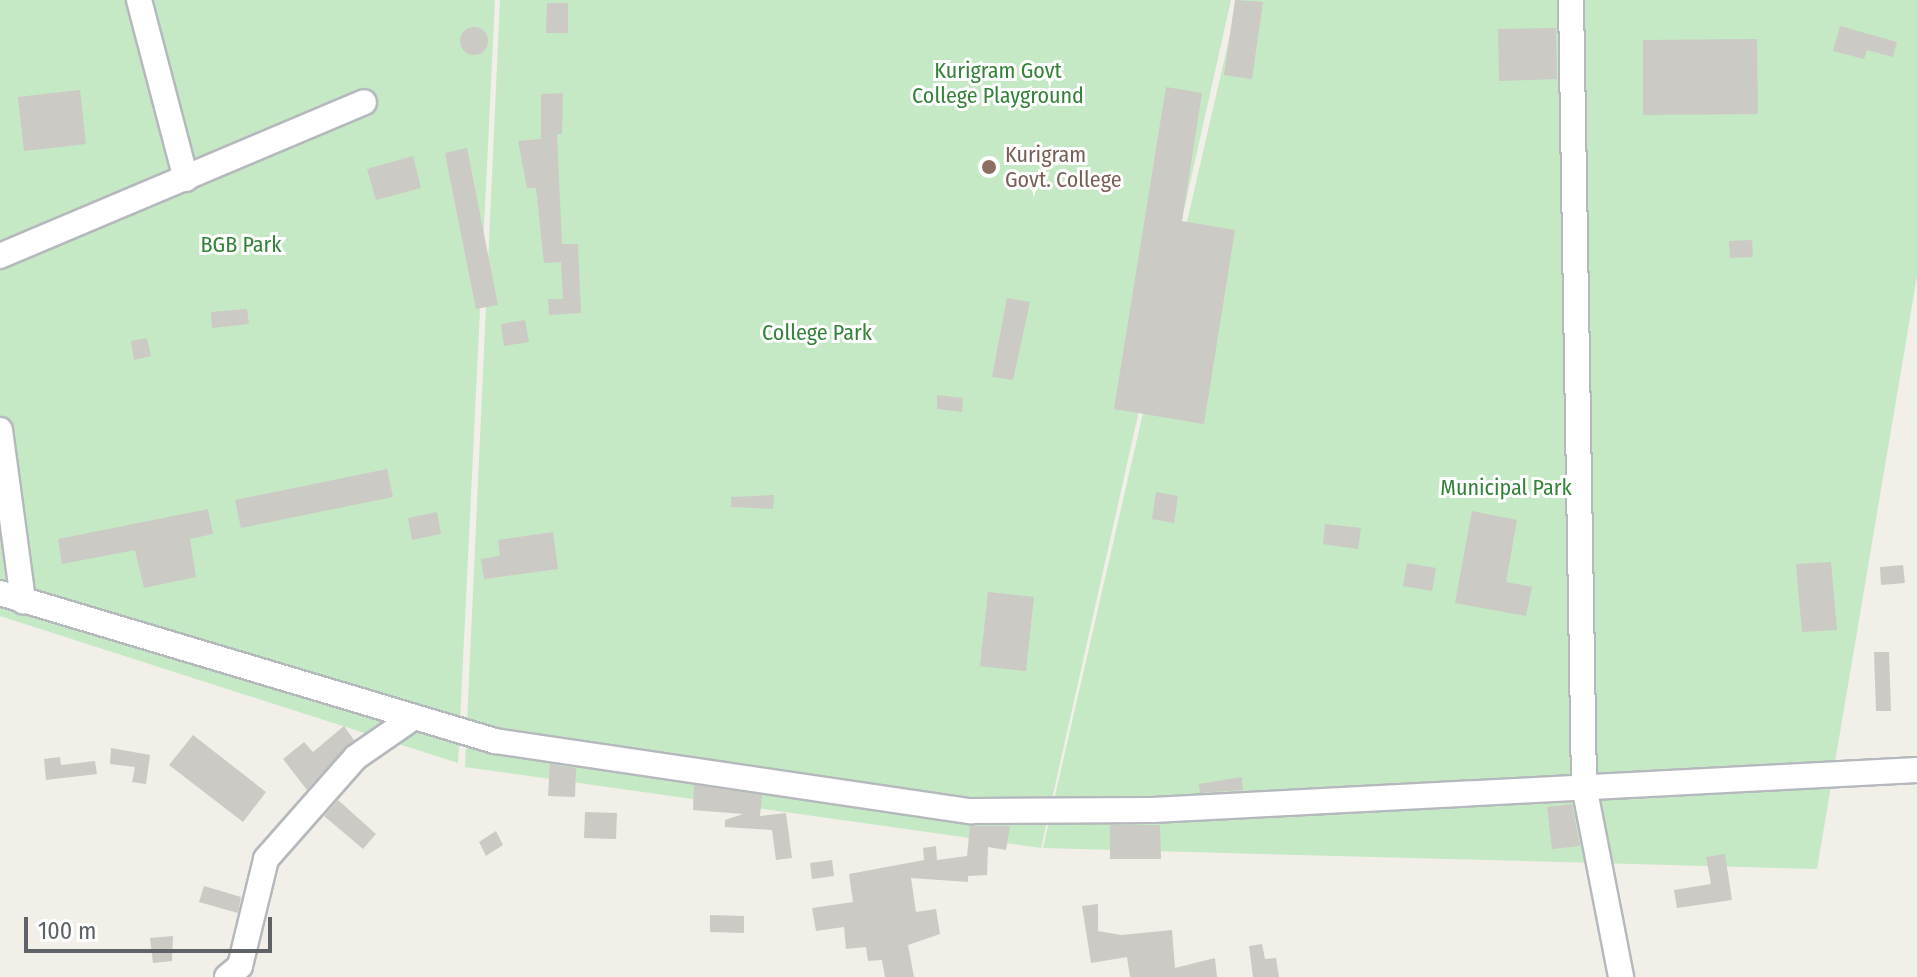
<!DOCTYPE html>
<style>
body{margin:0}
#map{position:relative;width:1917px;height:977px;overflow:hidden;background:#f1efe8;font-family:"Fira Sans Condensed",sans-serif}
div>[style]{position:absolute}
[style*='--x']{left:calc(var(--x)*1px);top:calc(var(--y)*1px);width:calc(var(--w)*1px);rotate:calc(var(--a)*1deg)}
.green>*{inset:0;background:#c5e8c5}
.building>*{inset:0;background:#cccac5}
.round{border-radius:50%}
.roads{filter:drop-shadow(2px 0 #b5b8bc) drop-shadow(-2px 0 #b5b8bc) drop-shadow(0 2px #b5b8bc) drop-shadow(0 -2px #b5b8bc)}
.minor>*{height:24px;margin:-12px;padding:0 12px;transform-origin:12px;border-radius:12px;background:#fff}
.dots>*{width:22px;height:22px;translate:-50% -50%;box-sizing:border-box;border:4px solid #fff;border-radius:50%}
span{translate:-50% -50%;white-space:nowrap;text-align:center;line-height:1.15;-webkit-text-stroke:6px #fff;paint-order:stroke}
.park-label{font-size:22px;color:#348238}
.education-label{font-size:22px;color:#785e54}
.left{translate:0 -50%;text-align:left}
.scale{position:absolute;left:24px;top:917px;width:248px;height:36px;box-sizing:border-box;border:4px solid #5f6368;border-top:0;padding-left:10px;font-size:24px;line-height:28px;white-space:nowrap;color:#5f6368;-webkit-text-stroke:6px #fff;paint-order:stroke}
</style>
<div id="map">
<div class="green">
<div style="clip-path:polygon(0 0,495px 0,458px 763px,0 616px)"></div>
<div style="clip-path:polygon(500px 0,1231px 0,1041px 848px,465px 767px)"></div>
<div style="clip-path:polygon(1238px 0,1917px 0,1917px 276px,1817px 869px,1043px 848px)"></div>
</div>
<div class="building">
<div style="clip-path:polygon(1235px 0,1263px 2px,1252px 79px,1224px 75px)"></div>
<div style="clip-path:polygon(547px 3px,568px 3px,568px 33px,546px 33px)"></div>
<div style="clip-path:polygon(1840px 26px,1897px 42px,1893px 57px,1867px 50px,1864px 59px,1833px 51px)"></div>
<div class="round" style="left:460px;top:27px;width:28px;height:28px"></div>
<div style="clip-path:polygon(1556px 28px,1557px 79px,1499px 81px,1498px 29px)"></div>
<div style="clip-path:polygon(1757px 39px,1758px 114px,1643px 115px,1643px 40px)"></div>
<div style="clip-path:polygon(1166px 87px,1202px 93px,1182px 221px,1235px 230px,1204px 424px,1114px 409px)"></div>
<div style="clip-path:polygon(80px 90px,86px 144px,24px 151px,18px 97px)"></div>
<div style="clip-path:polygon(563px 93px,562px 134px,557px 134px,562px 244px,578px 244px,581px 313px,549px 315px,548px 299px,563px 299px,561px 262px,544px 263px,536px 188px,527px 188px,518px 141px,541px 139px,541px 94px)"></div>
<div style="clip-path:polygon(467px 148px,498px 305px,476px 309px,445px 153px)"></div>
<div style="clip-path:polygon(413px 156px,421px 188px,376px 200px,367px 169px)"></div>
<div style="clip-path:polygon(1752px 240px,1753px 257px,1730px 258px,1729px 241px)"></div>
<div style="clip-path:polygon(1007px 298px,1030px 302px,1013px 380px,992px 377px)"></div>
<div style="clip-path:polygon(247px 309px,249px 324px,212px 328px,211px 312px)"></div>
<div style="clip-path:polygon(525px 320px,529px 342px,504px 346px,501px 324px)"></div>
<div style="clip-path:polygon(147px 338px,151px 356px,134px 360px,131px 341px)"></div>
<div style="clip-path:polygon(937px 395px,963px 398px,962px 412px,937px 409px)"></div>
<div style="clip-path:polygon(387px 469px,393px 497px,241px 528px,235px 500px)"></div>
<div style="clip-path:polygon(1156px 492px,1178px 496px,1174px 523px,1152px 519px)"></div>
<div style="clip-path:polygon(774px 495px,773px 509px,731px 507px,731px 497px)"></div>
<div style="clip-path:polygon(208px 509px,213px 534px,190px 539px,196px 577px,144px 588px,135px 550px,62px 564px,58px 539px)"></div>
<div style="clip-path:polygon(1472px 511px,1517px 520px,1506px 582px,1532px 587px,1526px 616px,1455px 603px)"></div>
<div style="clip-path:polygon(437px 512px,441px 534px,412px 540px,408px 518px)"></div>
<div style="clip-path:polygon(1325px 524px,1361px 528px,1358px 549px,1323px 544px)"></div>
<div style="clip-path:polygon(553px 532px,558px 569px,484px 579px,481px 559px,500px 556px,498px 540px)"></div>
<div style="clip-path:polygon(1831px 562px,1837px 630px,1802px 632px,1796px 564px)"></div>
<div style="clip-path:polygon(1407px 563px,1436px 568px,1432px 591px,1403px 586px)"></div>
<div style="clip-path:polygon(1903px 565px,1905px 583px,1881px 585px,1880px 567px)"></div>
<div style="clip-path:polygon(988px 592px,1034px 597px,1026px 671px,980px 666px)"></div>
<div style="clip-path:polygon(1874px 652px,1889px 652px,1891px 711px,1876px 711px)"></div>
<div style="clip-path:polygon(344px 726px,354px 740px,307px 790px,283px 759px,304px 742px,313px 752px)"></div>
<div style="clip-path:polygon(193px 735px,266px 792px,243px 822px,169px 765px)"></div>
<div style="clip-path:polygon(111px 748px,150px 755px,146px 784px,132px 782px,135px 767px,110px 764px)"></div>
<div style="clip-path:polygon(60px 757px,61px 765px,95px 761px,97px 774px,46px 780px,44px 759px)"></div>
<div style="clip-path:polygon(550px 764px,576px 768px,575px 797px,548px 796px)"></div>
<div style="clip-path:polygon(1242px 777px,1243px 790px,1200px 793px,1199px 784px)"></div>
<div style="clip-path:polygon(694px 785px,762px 795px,760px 816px,786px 813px,792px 858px,776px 860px,772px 830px,725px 827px,725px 820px,743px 814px,693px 810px)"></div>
<div style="clip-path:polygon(338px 800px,376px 834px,363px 849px,324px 816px)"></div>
<div style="clip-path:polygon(1572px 804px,1580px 846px,1552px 849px,1547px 807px)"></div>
<div style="clip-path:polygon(585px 812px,617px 813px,616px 839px,584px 838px)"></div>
<div style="clip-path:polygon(1110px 825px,1160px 825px,1161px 859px,1110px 859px)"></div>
<div style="clip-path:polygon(970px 826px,1010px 826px,1006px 850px,988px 847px,987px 875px,968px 876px,968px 882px,911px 878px,916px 912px,936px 909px,940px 934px,908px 945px,914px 977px,885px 977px,882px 960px,868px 961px,866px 947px,846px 949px,844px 927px,816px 931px,812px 908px,853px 902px,849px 874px,924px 860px,923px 848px,936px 846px,937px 860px,967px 856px)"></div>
<div style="clip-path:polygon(496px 831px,503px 845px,486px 856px,479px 842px)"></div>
<div style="clip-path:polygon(1725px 854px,1732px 900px,1677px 908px,1674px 890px,1711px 884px,1706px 857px)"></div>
<div style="clip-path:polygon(832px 860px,834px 876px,812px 879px,810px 863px)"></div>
<div style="clip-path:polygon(204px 886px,241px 897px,238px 913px,199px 902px)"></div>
<div style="clip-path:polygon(1098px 904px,1098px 931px,1121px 935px,1172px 930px,1175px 968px,1215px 958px,1217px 977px,1130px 977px,1127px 957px,1091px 963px,1082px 906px)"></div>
<div style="clip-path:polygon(710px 915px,744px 916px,744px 933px,710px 932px)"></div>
<div style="clip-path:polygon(173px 936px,172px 961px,153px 963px,150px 938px)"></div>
<div style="clip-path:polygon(1262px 944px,1265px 959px,1276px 958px,1279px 977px,1253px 977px,1249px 946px)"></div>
</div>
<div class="roads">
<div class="minor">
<div style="--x:139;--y:0;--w:185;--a:75.3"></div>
<div style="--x:1571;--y:0;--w:786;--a:89.05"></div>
<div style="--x:1584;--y:786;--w:195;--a:79"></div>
<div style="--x:0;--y:256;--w:395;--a:-22.9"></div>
<div style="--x:0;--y:430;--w:173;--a:82.3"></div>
<div style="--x:0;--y:593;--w:517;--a:16.65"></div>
<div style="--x:495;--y:741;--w:481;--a:8.4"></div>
<div style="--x:971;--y:811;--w:182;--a:-0.3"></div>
<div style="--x:1153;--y:810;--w:765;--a:-3"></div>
<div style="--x:227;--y:977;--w:17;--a:-40"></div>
<div style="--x:240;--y:966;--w:110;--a:-76.3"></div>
<div style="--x:266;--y:859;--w:136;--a:-48.6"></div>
<div style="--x:356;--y:757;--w:70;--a:-34.6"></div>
</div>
</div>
<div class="dots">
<div style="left:989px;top:167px;background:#8d6e63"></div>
</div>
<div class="park-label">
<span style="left:998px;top:83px">Kurigram Govt<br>College Playground</span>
<span style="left:241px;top:245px">BGB Park</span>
<span style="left:817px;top:333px">College Park</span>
<span style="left:1506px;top:488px">Municipal Park</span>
</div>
<div class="education-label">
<span class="left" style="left:1005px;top:167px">Kurigram<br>Govt. College</span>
</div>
<div class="scale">100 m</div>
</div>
